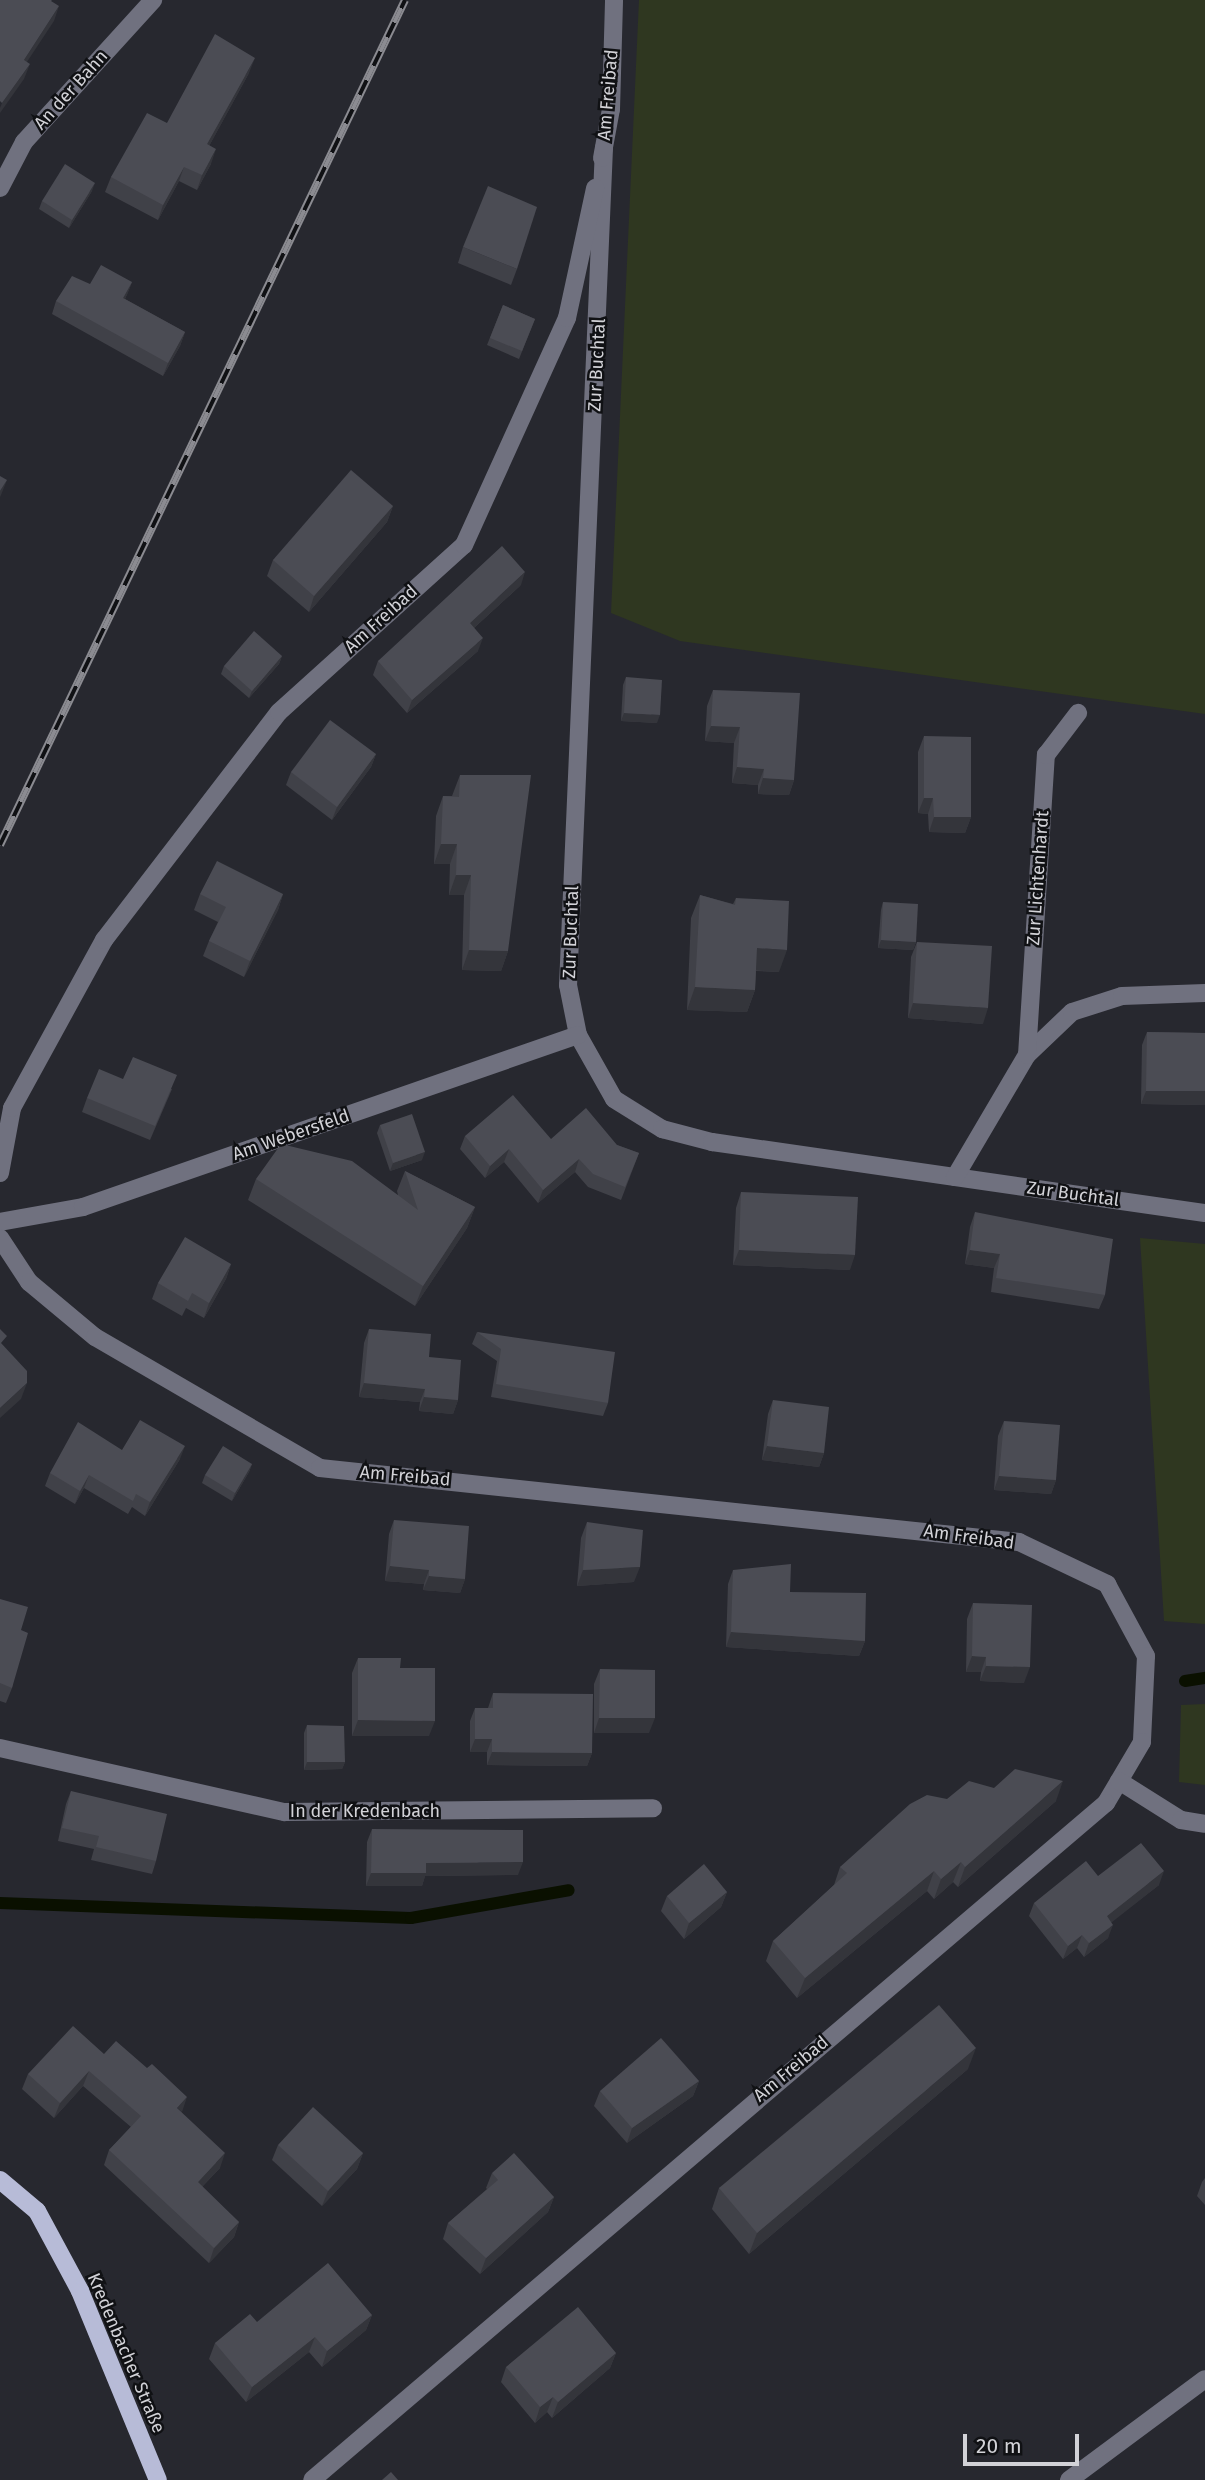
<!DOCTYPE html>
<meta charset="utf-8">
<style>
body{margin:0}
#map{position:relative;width:1205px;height:2480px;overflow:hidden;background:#27282f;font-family:"Fira Sans",sans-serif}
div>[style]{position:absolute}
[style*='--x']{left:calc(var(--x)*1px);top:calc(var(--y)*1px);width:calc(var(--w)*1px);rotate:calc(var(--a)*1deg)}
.green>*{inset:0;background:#2f3720}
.stream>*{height:12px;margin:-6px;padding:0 6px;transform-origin:6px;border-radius:6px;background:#0a1000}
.minor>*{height:18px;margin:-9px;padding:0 9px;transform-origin:9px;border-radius:9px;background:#70717f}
.major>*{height:18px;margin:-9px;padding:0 9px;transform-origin:9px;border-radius:9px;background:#b7bbd7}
.rail>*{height:8px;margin-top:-4px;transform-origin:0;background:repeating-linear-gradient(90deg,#101114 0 16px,#8b8b91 0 32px);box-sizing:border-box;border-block:2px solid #8b8b91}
.wall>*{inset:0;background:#404148}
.shaded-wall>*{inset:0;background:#34353b}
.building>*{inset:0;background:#4b4c54}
span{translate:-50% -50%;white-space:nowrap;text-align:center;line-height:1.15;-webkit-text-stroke:5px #101114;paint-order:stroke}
.street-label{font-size:18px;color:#d2d2d7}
.scale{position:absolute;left:963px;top:2434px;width:116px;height:32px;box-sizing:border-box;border:4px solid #d2d2d7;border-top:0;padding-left:9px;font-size:21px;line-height:24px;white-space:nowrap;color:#d2d2d7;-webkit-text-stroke:5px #101114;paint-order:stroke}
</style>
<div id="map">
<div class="green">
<div style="clip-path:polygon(639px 0,1205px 0,1205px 714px,680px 641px,611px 613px)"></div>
<div style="clip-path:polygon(1140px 1238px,1205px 1244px,1205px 1624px,1164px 1621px)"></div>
<div style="clip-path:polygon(1205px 1704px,1205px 1785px,1179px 1782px,1181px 1705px)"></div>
</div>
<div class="stream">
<div style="--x:1185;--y:1681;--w:20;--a:-9"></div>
<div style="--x:0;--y:1903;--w:411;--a:2.1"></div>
<div style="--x:411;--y:1918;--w:160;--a:-10"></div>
</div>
<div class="minor">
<div style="--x:604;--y:148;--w:838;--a:92.46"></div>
<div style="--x:568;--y:985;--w:51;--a:78.7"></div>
<div style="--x:578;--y:1035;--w:73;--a:60.6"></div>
<div style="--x:614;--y:1099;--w:57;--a:32"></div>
<div style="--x:662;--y:1129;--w:52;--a:14.6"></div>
<div style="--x:712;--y:1142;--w:498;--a:8.2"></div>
<div style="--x:602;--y:158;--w:50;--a:-79.6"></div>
<div style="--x:611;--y:109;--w:109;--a:-88.4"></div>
<div style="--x:0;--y:188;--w:52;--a:-62.4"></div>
<div style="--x:24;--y:142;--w:192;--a:-47.7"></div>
<div style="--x:1027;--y:1055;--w:62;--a:-43.7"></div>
<div style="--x:1072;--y:1012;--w:52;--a:-17.7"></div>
<div style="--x:1122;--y:996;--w:83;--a:-2.1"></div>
<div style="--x:0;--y:1173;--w:66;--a:-79.5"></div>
<div style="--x:12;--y:1108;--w:192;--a:-61.3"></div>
<div style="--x:104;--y:940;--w:287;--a:-52.5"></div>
<div style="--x:279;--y:712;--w:249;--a:-42.1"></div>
<div style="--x:464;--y:545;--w:249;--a:-65.6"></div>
<div style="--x:567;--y:318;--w:133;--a:-77.8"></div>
<div style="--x:955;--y:1177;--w:142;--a:-59.5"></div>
<div style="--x:1027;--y:1055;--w:301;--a:-86.4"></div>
<div style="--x:1046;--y:755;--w:53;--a:-52.7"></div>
<div style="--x:0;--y:1222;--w:84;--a:-10.2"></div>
<div style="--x:83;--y:1207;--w:524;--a:-19.16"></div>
<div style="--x:0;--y:1238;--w:53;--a:56.6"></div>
<div style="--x:29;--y:1282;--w:86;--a:39.8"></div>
<div style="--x:95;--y:1337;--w:260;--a:30.2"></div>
<div style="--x:320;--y:1468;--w:703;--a:6.04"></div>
<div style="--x:1019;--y:1542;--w:98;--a:25.5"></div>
<div style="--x:1107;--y:1584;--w:82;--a:61.6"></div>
<div style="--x:1146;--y:1656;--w:86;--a:92.7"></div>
<div style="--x:1142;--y:1742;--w:71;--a:120.5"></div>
<div style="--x:1106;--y:1803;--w:1043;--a:139.55"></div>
<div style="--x:0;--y:1748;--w:292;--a:12.7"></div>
<div style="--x:285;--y:1812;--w:368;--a:-0.6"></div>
<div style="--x:1119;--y:1781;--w:73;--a:32.2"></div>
<div style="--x:1181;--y:1820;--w:24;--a:9"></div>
<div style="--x:1069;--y:2480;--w:169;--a:-36.6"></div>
</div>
<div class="major">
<div style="--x:0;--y:2180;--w:48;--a:40"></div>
<div style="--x:37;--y:2211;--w:91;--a:61.7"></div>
<div style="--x:80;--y:2291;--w:204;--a:67.6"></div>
</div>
<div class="rail">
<div style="--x:0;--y:845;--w:937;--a:-64.39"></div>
</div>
<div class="wall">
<div style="clip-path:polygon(249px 73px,209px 146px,211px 164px,197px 190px,179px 181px,158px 220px,105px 192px,111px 177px,167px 123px)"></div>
<div style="clip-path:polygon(92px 191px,69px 228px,39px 209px,42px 201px)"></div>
<div style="clip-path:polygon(463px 247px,517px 269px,511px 285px,458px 263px)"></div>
<div style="clip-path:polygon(132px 282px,125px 299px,185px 332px,180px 346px,163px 376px,52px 314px,56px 301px,90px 284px)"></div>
<div style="clip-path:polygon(503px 305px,535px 319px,519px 359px,487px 345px)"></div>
<div style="clip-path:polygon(393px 506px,387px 522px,309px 612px,267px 576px,273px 560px)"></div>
<div style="clip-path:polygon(521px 585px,474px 628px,478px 651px,407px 713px,373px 675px,378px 661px)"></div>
<div style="clip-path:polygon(282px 656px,279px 664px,249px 698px,221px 674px,224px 666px)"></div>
<div style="clip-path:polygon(626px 677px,657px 723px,621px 721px,623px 685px)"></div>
<div style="clip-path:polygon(713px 690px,794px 780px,789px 795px,758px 794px,758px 785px,732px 783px,734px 743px,705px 741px,707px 706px)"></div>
<div style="clip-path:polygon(924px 736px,971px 817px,965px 833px,929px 832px,928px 814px,918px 813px,918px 752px)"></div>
<div style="clip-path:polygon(376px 754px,371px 767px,332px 820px,286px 785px,291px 772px)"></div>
<div style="clip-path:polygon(460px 775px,508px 951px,501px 971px,462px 970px,464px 895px,449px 895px,450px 864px,434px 864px,436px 816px,443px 796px,452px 796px)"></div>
<div style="clip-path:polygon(200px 894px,283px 894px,278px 910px,244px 977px,203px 956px,209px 941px,218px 922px,194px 910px)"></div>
<div style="clip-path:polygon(700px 895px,733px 904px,736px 898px,779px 972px,756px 971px,755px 990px,747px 1012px,687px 1010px,691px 918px)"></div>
<div style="clip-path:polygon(883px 902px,916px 942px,913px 950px,878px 948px,881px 910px)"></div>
<div style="clip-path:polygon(917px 942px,983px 1024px,908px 1018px,911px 957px)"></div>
<div style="clip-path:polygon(1147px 1032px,1205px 1033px,1205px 1105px,1141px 1104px,1142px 1045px)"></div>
<div style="clip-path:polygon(123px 1079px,172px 1089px,150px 1140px,82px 1112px,87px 1098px)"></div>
<div style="clip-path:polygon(380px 1125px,422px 1160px,390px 1171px,377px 1133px)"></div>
<div style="clip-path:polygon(465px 1136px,551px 1139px,617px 1145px,639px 1153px,621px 1200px,588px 1187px,575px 1172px,538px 1203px,504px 1162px,485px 1178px,460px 1149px)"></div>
<div style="clip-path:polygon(405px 1171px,475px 1207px,467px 1228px,415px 1306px,248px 1200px,256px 1179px,398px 1195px,397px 1191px)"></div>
<div style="clip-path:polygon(741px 1192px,850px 1270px,733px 1265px,736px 1208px)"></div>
<div style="clip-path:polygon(975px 1212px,1105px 1295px,1099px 1309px,991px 1292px,994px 1268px,965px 1264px,970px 1227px)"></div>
<div style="clip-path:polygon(231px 1264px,226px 1279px,204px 1318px,186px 1308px,182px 1316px,152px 1299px,158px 1283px)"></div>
<div style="clip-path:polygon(369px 1329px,429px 1357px,458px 1400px,453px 1414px,419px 1411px,420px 1402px,359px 1397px,364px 1343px)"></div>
<div style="clip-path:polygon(477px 1332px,608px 1403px,603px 1416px,491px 1397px,497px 1361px,472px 1344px)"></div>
<div style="clip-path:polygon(773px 1400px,824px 1453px,819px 1467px,762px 1460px,768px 1414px)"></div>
<div style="clip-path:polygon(1004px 1421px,1056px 1480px,1051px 1494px,994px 1490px,998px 1436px)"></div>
<div style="clip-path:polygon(122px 1450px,180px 1459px,145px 1516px,132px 1507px,128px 1514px,84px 1488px,75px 1504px,45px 1486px,50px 1473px)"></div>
<div style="clip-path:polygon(252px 1464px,249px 1472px,232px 1501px,202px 1483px,205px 1475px)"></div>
<div style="clip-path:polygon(394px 1520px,465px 1579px,460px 1593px,423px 1590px,424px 1584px,385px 1581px,389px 1534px)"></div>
<div style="clip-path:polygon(587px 1522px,634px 1582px,577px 1586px,581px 1538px)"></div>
<div style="clip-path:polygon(733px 1570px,865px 1641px,859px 1656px,726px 1647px,728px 1584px)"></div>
<div style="clip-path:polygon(0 1599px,21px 1630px,12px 1688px,6px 1703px,0 1701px)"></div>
<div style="clip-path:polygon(973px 1603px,1024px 1683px,980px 1681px,981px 1672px,966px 1672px,967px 1619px)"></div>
<div style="clip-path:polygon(358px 1658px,400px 1668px,429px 1736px,352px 1736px,352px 1673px)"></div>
<div style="clip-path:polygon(600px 1669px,649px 1733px,594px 1733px,594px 1684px)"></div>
<div style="clip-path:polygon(493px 1693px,592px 1753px,587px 1766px,487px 1765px,487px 1752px,470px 1752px,470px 1721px,475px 1708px,488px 1708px)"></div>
<div style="clip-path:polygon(307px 1725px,345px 1762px,342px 1769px,304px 1770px,304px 1733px)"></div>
<div style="clip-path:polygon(994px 1788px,1056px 1801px,958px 1887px,953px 1882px,934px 1899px,927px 1891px,797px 1998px,766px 1961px,773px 1941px,834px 1885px,840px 1867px,947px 1799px)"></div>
<div style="clip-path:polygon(71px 1791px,156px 1861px,152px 1874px,91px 1860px,94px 1849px,58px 1841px,66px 1804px)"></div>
<div style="clip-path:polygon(372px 1829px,518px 1875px,425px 1876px,422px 1886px,366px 1886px,367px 1842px)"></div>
<div style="clip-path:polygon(1098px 1876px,1159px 1885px,1111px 1922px,1108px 1938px,1084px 1957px,1077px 1948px,1063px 1959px,1029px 1916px,1034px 1903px)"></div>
<div style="clip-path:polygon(727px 1892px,721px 1907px,684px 1939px,661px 1911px,667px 1896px)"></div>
<div style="clip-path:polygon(104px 2054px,181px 2112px,220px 2168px,202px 2187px,239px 2222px,234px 2237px,209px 2263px,104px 2165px,109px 2150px,131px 2127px,83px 2086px,54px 2118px,22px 2089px,28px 2074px)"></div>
<div style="clip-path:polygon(968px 2069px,749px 2254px,712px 2209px,719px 2188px)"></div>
<div style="clip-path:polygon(699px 2081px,693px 2096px,627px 2143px,594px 2106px,600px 2091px)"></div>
<div style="clip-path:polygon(278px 2145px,363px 2153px,357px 2169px,322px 2206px,272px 2160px)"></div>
<div style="clip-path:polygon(492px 2173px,554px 2197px,548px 2212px,480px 2274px,443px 2239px,448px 2223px,487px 2189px,486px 2188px)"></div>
<div style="clip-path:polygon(1205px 2178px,1205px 2205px,1197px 2196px,1202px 2182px)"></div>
<div style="clip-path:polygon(372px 2315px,366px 2330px,322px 2367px,309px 2352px,246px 2402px,209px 2359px,215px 2343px,257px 2322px)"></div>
<div style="clip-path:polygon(616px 2353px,610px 2368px,552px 2418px,547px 2412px,535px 2423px,501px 2382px,506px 2367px)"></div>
</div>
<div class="shaded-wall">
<div style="clip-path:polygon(59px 6px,54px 21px,19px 74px,24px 60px)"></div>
<div style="clip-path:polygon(255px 58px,249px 73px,202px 159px,207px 144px)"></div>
<div style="clip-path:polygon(30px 64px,24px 79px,0 113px,0 108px,2px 103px)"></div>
<div style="clip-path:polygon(216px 149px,211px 164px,197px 190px,202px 175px)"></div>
<div style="clip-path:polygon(184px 167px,179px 181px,158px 220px,163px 205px)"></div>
<div style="clip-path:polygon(95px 183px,92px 191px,69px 228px,72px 220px)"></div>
<div style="clip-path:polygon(132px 282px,127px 295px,118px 311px,123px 298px)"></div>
<div style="clip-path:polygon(185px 332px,180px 346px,163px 376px,168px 363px)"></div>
<div style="clip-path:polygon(7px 480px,1px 495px,0 497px,0 491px)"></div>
<div style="clip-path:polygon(393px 506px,387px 522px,309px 612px,314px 596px)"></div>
<div style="clip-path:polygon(525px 572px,521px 585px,465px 636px,470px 623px)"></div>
<div style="clip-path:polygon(483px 638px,478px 651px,407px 713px,412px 700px)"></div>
<div style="clip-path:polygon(282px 656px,279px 664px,249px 698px,252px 691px)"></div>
<div style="clip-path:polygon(624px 713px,660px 715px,657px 723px,621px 721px)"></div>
<div style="clip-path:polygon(711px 726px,740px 727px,734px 743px,705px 741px)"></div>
<div style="clip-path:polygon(376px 754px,371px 767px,332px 820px,337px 807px)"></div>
<div style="clip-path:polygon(737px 767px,764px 769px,758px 785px,732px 783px)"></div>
<div style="clip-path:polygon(763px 778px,794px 780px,789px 795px,758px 794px)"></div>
<div style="clip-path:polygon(924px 798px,933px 798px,928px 814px,918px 813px)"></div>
<div style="clip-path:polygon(934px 817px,971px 817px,965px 833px,929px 832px)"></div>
<div style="clip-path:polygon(441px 844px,457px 844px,450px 864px,434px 864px)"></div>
<div style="clip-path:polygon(456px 875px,471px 875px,464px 895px,449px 895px)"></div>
<div style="clip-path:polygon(283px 894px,278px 910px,244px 977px,250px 961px)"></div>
<div style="clip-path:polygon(881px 940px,916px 942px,913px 950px,878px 948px)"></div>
<div style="clip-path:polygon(757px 948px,787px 950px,779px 972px,749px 970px)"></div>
<div style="clip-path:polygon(469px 950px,508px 951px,501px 971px,462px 970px)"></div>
<div style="clip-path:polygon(695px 987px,755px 990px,747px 1012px,687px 1010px)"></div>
<div style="clip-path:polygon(913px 1003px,988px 1008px,983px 1024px,908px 1018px)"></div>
<div style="clip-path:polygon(1146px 1091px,1205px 1091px,1205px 1105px,1141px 1104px)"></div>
<div style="clip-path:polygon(509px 1149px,504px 1162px,485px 1178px,490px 1166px)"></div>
<div style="clip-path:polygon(425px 1152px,422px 1160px,390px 1171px,393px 1163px)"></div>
<div style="clip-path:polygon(579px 1159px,575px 1172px,538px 1203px,543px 1190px)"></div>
<div style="clip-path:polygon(475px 1207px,467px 1228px,415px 1306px,423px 1286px)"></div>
<div style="clip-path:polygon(739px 1250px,855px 1255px,850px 1270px,733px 1265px)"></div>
<div style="clip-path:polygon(970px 1250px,1000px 1254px,994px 1268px,965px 1264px)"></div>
<div style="clip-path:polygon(231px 1264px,226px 1279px,204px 1318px,209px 1303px)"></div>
<div style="clip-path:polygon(27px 1383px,21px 1399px,0 1418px,0 1408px)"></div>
<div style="clip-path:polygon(364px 1383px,425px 1389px,420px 1402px,359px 1397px)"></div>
<div style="clip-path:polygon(424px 1397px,458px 1400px,453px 1414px,419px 1411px)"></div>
<div style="clip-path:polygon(185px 1446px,180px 1459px,145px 1516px,150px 1502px)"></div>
<div style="clip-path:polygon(767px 1446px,824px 1453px,819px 1467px,762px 1460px)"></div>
<div style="clip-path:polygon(252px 1464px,249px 1472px,232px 1501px,235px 1493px)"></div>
<div style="clip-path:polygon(89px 1475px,84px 1488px,75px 1504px,80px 1491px)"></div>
<div style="clip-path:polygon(999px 1476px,1056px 1480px,1051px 1494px,994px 1490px)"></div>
<div style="clip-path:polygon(390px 1566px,429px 1570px,424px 1584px,385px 1581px)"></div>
<div style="clip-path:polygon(640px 1567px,634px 1582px,577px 1586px,583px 1570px)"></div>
<div style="clip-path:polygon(429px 1576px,465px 1579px,460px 1593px,423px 1590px)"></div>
<div style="clip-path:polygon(731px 1632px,865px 1641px,859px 1656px,726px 1647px)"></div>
<div style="clip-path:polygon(972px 1656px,986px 1657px,981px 1672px,966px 1672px)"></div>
<div style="clip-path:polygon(986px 1666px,1030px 1667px,1024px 1683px,980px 1681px)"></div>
<div style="clip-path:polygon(599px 1718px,655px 1718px,649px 1733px,594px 1733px)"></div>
<div style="clip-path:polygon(358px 1720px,435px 1721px,429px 1736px,352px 1736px)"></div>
<div style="clip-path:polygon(475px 1739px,492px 1739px,487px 1752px,470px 1752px)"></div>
<div style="clip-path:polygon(492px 1752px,592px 1753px,587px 1766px,487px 1765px)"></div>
<div style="clip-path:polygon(307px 1762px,345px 1762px,342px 1769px,304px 1770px)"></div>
<div style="clip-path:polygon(1063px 1781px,1056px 1801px,958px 1887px,965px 1867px)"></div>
<div style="clip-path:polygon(523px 1862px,518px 1875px,425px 1876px,422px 1886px,366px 1886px,371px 1873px,426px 1863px)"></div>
<div style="clip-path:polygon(961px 1862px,953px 1882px,934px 1899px,941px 1879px)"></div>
<div style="clip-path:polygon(934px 1871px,927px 1891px,797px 1998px,805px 1978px)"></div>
<div style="clip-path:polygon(1164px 1871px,1159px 1885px,1102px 1930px,1107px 1916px)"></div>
<div style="clip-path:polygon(727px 1892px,721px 1907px,684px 1939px,689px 1923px)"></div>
<div style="clip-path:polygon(1113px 1925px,1108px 1938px,1084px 1957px,1089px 1943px)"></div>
<div style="clip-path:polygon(1082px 1935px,1077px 1948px,1063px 1959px,1068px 1946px)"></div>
<div style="clip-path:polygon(976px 2048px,968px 2069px,749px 2254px,757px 2233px)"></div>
<div style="clip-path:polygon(89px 2071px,83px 2086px,54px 2118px,60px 2103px)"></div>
<div style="clip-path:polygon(699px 2081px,693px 2096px,627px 2143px,632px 2128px)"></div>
<div style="clip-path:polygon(187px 2097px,182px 2112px,177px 2108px)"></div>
<div style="clip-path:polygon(225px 2153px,220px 2168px,192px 2197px,198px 2182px)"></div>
<div style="clip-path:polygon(363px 2153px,357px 2169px,322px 2206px,328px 2191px)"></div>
<div style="clip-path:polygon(554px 2197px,548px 2212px,480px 2274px,486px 2258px)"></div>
<div style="clip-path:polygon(239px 2222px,234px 2237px,209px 2263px,214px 2248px)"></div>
<div style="clip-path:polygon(372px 2315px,366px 2330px,322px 2367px,327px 2351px)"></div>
<div style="clip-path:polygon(315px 2337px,309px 2352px,246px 2402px,252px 2387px)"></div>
<div style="clip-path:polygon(616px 2353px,610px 2368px,552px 2418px,558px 2402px)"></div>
<div style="clip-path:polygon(553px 2397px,547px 2412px,535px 2423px,540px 2407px)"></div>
</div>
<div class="building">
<div style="clip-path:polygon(0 0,52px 0,51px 1px,59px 6px,24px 60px,30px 64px,2px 103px,0 101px)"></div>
<div style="clip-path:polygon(215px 34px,255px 58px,207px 144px,216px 149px,202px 175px,184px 167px,163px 205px,111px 177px,147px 113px,167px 123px)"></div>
<div style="clip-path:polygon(65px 164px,95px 183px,72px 220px,42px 201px)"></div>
<div style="clip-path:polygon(488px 186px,537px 207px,517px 269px,463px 247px)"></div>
<div style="clip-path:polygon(101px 265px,132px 282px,123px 298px,185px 332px,168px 363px,56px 301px,72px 276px,90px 284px)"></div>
<div style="clip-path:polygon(503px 305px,535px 319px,522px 351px,490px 338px)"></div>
<div style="clip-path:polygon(351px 470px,393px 506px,314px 596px,273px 560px)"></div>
<div style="clip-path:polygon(0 476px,7px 480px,0 491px)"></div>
<div style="clip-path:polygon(502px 546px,525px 572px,470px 623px,483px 638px,412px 700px,378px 661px)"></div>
<div style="clip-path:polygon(254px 631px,282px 656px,252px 691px,224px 666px)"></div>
<div style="clip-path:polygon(626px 677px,662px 680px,660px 715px,624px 713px)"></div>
<div style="clip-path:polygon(713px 690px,800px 693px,794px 780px,763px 778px,764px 769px,737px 767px,740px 727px,711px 726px)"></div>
<div style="clip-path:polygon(330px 720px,376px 754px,337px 807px,291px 772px)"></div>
<div style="clip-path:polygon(924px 736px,971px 737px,971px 817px,934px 817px,933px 798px,924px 798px)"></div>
<div style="clip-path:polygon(460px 775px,531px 775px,508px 951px,469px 950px,471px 875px,456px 875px,457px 844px,441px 844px,443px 796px,459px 797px)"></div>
<div style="clip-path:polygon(217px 861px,283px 894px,250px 961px,209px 941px,226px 907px,200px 894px)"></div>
<div style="clip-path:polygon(700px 895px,735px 905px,736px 898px,789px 901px,787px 950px,757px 948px,755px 990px,695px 987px)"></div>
<div style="clip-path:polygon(883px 902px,918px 904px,916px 942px,881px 940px)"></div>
<div style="clip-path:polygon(917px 942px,992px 946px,988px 1008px,913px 1003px)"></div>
<div style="clip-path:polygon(1147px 1032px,1205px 1033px,1205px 1091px,1146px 1091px)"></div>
<div style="clip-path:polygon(133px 1057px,177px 1075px,155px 1126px,87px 1098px,99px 1069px,123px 1079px)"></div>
<div style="clip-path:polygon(513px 1095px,551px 1139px,586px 1108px,617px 1145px,639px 1153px,625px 1187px,593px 1174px,579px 1159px,543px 1190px,509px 1149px,490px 1166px,465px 1136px)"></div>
<div style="clip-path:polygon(412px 1114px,425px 1152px,393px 1163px,380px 1125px)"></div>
<div style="clip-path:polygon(281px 1144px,352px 1161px,418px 1210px,405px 1171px,475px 1207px,423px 1286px,256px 1179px)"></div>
<div style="clip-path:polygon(741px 1192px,858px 1197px,855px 1255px,739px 1250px)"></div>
<div style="clip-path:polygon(975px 1212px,1113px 1239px,1105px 1295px,996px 1278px,1000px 1254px,970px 1250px)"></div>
<div style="clip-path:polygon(185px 1237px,231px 1264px,209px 1303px,192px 1293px,188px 1301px,158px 1283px)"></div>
<div style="clip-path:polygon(0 1329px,7px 1336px,1px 1343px,27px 1371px,27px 1383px,0 1408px)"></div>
<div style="clip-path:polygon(369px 1329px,431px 1334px,429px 1357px,461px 1360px,458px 1400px,424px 1397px,425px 1389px,364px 1383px)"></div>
<div style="clip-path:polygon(477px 1332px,615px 1352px,608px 1403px,496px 1384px,501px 1349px)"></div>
<div style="clip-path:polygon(773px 1400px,829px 1407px,824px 1453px,767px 1446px)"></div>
<div style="clip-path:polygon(140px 1420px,185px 1446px,150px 1502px,136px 1494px,133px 1501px,89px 1475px,80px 1491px,50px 1473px,78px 1422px,122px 1450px)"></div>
<div style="clip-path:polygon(1004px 1421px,1060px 1425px,1056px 1480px,999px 1476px)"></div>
<div style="clip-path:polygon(223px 1446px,252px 1464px,235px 1493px,205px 1475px)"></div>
<div style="clip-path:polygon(394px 1520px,469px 1526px,465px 1579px,429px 1576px,429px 1570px,390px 1566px)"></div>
<div style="clip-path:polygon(587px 1522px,643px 1530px,640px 1567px,583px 1570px)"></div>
<div style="clip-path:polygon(791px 1564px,790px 1592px,866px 1593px,865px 1641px,731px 1632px,733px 1570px)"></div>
<div style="clip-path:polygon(0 1599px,28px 1607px,21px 1630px,28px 1633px,12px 1688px,0 1683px)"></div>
<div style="clip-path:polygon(973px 1603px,1032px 1605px,1030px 1667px,986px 1666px,986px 1657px,972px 1656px)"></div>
<div style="clip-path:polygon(358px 1658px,401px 1658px,400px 1668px,435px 1668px,435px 1721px,358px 1720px)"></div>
<div style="clip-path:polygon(600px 1669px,655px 1670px,655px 1718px,599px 1718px)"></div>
<div style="clip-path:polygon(493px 1693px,593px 1694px,592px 1753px,492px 1752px,492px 1739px,475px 1739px,475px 1708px,493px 1708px)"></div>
<div style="clip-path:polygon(307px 1725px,344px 1726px,345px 1762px,307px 1762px)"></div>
<div style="clip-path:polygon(1015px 1769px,1063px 1781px,965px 1867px,961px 1862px,941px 1879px,934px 1871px,805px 1978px,773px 1941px,847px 1873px,840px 1867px,910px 1804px,927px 1795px,947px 1799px,969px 1781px,994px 1788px)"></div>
<div style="clip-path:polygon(71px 1791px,167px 1814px,156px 1861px,96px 1847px,99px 1836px,62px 1828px)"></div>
<div style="clip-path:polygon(372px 1829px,523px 1830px,523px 1862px,426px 1863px,426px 1873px,371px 1873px)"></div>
<div style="clip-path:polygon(1141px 1843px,1164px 1871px,1107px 1916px,1113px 1925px,1089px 1943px,1082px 1935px,1068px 1946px,1034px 1903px,1086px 1861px,1098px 1876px)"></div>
<div style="clip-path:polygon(704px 1864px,727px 1892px,689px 1923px,667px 1896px)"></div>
<div style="clip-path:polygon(939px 2005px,976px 2048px,757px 2233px,719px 2188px)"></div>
<div style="clip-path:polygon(73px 2026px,104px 2054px,116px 2041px,147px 2068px,152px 2064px,187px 2097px,177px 2108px,225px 2153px,198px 2182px,239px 2222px,214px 2248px,109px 2150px,141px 2116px,89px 2071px,60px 2103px,28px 2074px)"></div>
<div style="clip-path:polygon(661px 2038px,699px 2081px,632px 2128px,600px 2091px)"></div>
<div style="clip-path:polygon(313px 2107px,363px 2153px,328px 2191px,278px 2145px)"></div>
<div style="clip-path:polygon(514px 2153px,554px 2197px,486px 2258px,448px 2223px,498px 2180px,492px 2173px)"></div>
<div style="clip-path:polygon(328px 2263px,372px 2315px,327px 2351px,315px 2337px,252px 2387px,215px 2343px,250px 2314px,257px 2322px)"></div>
<div style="clip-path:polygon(578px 2307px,616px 2353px,558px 2402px,553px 2397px,540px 2407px,506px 2367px)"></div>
<div style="clip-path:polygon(391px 2472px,398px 2480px,382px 2480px)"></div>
</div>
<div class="street-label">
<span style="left:71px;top:90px;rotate:-48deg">An der Bahn</span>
<span style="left:608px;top:95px;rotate:-85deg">Am Freibad</span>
<span style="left:597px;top:365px;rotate:-87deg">Zur Buchtal</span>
<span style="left:381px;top:619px;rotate:-42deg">Am Freibad</span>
<span style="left:1038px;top:878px;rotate:-86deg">Zur Lichtenhardt</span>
<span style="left:571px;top:932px;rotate:-88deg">Zur Buchtal</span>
<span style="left:291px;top:1135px;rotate:-19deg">Am Webersfeld</span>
<span style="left:1073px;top:1194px;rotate:8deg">Zur Buchtal</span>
<span style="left:405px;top:1476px;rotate:5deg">Am Freibad</span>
<span style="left:969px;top:1537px;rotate:8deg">Am Freibad</span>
<span style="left:365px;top:1811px">In der Kredenbach</span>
<span style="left:791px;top:2069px;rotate:-40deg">Am Freibad</span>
<span style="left:126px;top:2353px;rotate:67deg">Kredenbacher Straße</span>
</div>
<div class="scale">20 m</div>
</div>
